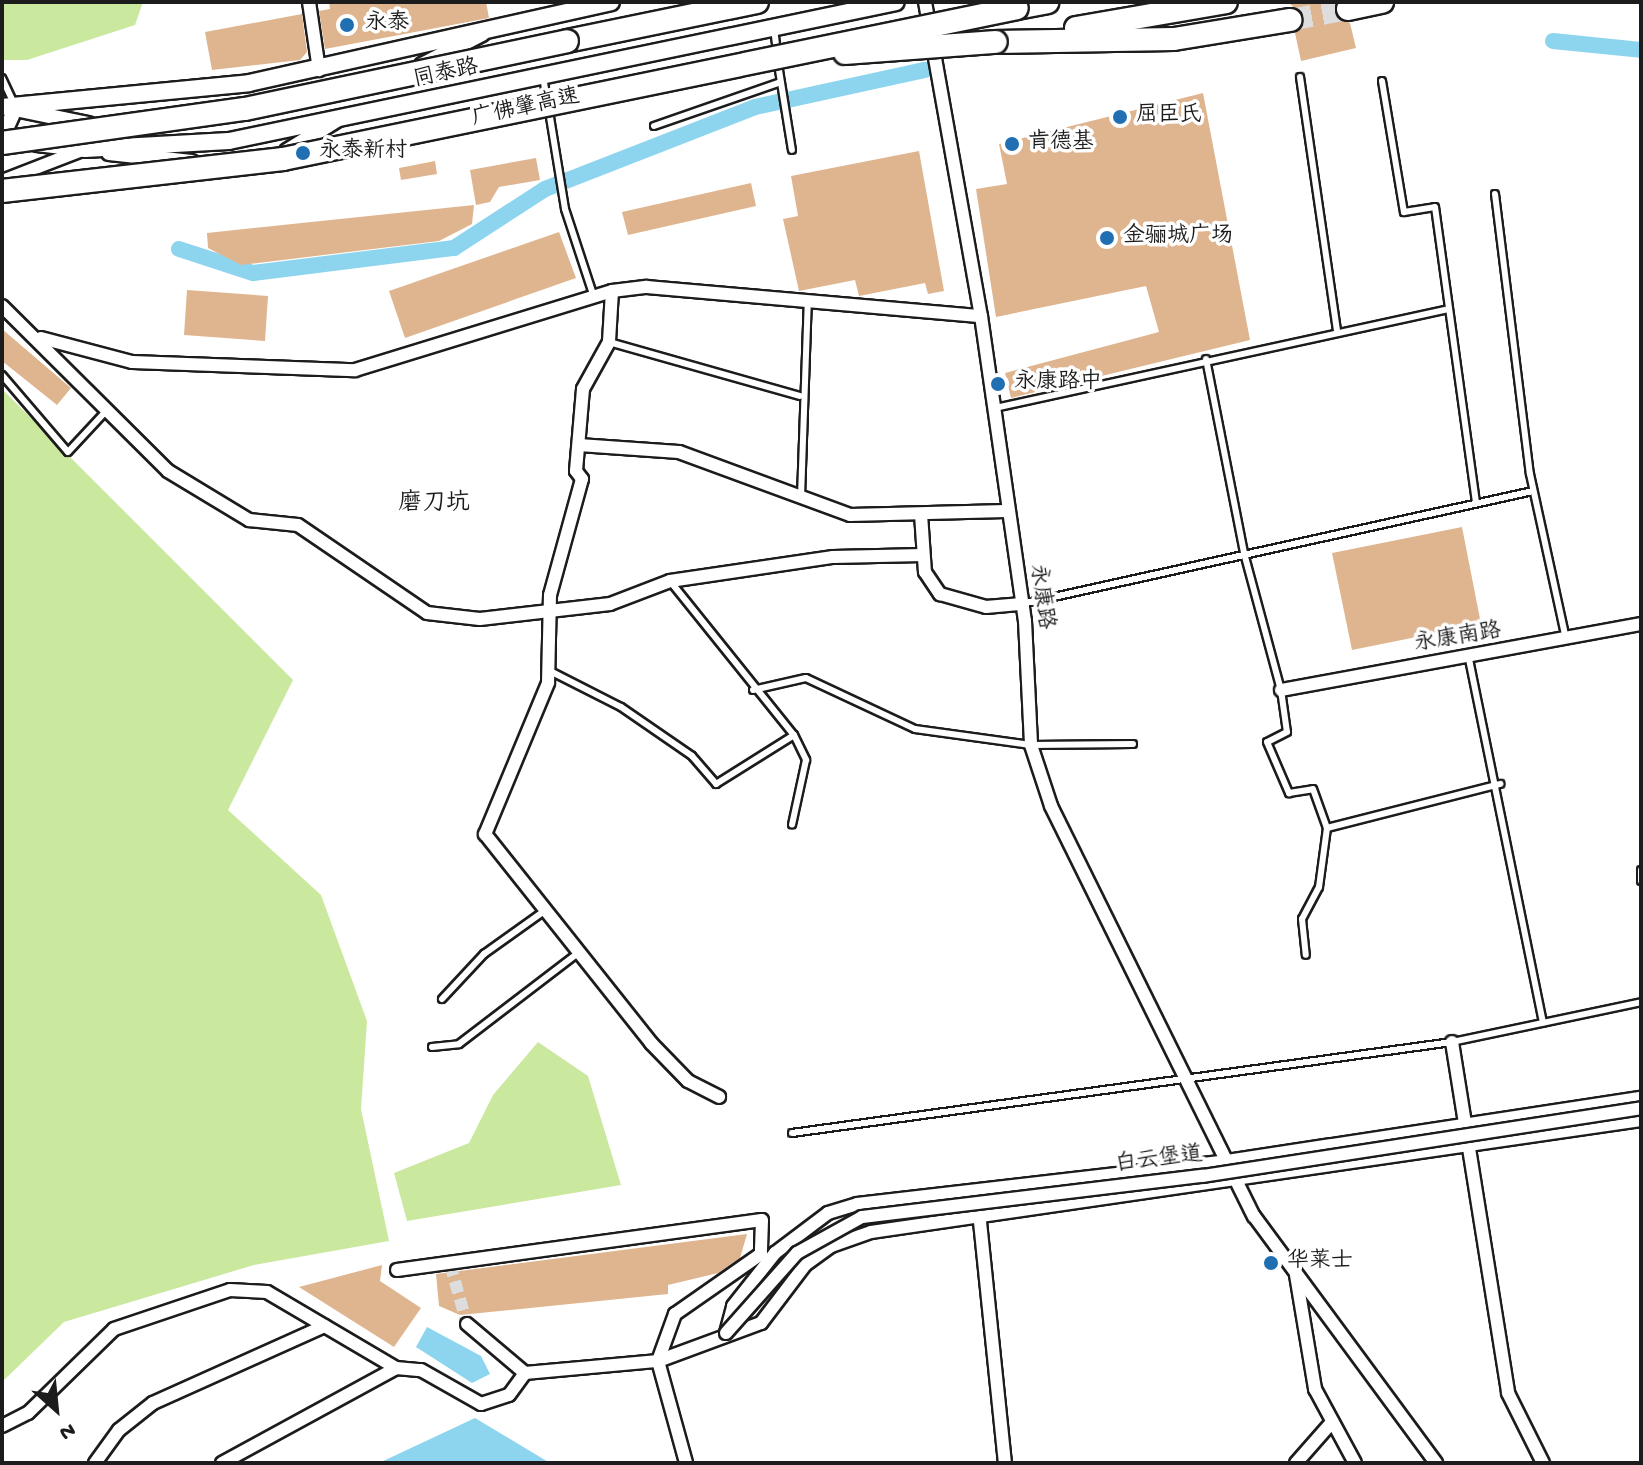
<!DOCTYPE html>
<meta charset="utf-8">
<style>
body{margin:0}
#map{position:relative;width:1643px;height:1465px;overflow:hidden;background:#fff;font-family:"Gochi Hand","LXGW WenKai TC",sans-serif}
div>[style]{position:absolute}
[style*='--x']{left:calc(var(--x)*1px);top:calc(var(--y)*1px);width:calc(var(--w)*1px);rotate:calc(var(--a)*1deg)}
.green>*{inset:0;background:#cbe89f}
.water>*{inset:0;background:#8dd5ee}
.canal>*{height:16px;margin:-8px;padding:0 8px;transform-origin:8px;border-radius:8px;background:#8dd5ee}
.building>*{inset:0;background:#dfb590}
.minor-tunnel>*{height:12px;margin-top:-6px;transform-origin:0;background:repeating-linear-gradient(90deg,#ddd 0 12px,transparent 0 18px)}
.motorway-tunnel>*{height:22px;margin-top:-11px;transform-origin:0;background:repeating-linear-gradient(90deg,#ddd 0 22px,transparent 0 33px)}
.roads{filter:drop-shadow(2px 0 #1c1c1c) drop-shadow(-2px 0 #1c1c1c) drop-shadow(0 2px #1c1c1c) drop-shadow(0 -2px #1c1c1c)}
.service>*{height:6px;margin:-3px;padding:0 3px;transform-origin:3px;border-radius:3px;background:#fff}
.minor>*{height:12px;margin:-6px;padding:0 6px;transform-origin:6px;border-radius:6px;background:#fff}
.tertiary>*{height:14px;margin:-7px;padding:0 7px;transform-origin:7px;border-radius:7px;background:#fff}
.secondary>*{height:16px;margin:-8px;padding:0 8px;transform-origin:8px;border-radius:8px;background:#fff}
.motorway>*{height:22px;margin:-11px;padding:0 11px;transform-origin:11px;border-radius:11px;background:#fff}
.bridges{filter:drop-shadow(2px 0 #1c1c1c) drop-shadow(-2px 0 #1c1c1c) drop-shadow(0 2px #1c1c1c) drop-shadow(0 -2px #1c1c1c)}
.minor-bridge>*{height:12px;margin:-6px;padding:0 6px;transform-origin:6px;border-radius:6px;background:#fff}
.motorway-bridge>*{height:22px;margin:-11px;padding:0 11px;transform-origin:11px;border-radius:11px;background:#fff}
.dots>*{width:22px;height:22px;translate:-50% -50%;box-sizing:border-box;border:4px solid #fff;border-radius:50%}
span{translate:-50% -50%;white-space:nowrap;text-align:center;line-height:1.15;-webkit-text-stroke:7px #fff;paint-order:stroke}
.poi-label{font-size:22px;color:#1c1c1c}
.left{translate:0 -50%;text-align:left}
.street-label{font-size:22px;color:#1c1c1c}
.neighbourhood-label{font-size:24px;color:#1c1c1c}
.frame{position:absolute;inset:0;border:4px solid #1c1c1c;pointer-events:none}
.north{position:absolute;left:16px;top:1369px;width:80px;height:80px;-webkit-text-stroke:6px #fff;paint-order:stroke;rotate:153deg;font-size:22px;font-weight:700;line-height:32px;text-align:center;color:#1c1c1c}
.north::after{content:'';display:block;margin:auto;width:28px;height:36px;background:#1c1c1c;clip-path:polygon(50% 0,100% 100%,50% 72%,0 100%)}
</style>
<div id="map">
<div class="green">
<div style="clip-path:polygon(2px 2px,143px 2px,135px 25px,27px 60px,2px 60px)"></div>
<div style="clip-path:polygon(2px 389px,293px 680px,228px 810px,321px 895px,367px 1021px,361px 1109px,389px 1241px,254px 1265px,64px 1322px,2px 1382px)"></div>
<div style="clip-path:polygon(538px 1042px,588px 1076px,621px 1185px,407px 1221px,394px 1173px,469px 1143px,493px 1095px)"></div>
</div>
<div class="water">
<div style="clip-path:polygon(427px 1327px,481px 1356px,490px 1374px,472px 1383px,416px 1347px)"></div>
<div style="clip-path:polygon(475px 1418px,550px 1463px,379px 1463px)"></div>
</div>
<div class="canal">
<div style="--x:1553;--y:41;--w:88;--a:5.8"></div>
<div style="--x:179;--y:249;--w:78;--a:18"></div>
<div style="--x:253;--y:273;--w:203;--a:-7.1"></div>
<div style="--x:454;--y:248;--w:108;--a:-33"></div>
<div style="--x:545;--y:189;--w:225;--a:-21.3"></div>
<div style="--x:755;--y:107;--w:174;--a:-12.3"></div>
</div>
<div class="building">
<div style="clip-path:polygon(329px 2px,486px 2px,489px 18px,325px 49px,319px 11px,330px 9px)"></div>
<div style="clip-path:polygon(1288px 2px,1336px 2px,1335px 13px,1350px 23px,1356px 48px,1301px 61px,1295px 33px,1304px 17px)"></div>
<div style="clip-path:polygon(302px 14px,307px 52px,300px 60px,212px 70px,205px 32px)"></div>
<div style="clip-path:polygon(1203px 93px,1250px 340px,1011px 398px,1005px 373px,1159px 332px,1146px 286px,996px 317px,976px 189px,1007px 184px,999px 144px)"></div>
<div style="clip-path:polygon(919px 151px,944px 291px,928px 294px,925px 283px,859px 296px,855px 280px,799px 291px,783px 219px,798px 216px,791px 176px)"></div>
<div style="clip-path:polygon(536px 158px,540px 180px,499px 187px,490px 202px,476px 205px,470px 170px)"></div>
<div style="clip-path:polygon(435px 161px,437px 174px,401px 180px,399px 168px)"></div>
<div style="clip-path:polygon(751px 183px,756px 206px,628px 235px,622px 212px)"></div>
<div style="clip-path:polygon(474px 205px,472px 224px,439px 241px,241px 265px,208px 248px,207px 233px)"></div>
<div style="clip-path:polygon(559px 232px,576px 278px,405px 338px,389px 291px)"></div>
<div style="clip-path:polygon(187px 290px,268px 296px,265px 341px,184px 335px)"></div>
<div style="clip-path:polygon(2px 329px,71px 388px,57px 405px,2px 361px)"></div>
<div style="clip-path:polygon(1462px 527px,1481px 624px,1352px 650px,1332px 553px)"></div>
<div style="clip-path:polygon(747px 1234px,740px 1258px,718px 1273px,668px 1285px,668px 1294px,460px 1315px,439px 1306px,436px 1274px)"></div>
<div style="clip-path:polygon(382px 1265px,380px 1281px,421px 1308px,394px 1347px,299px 1287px)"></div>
</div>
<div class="minor-tunnel">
<div style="--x:450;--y:1264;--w:62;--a:74.2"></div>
</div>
<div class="motorway-tunnel">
<div style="--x:1290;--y:20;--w:59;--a:-10.7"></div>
</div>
<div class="roads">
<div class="service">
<div style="--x:774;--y:28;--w:25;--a:83"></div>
<div style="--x:778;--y:64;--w:87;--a:80.8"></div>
<div style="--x:543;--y:77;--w:23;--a:80"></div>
<div style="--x:1300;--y:77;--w:256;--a:81.7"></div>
<div style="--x:2;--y:78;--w:31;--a:65"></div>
<div style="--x:1382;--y:81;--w:133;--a:80.5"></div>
<div style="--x:1404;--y:212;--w:31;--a:-9"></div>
<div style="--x:1435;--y:207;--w:298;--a:82.1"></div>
<div style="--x:549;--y:111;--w:99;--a:80.7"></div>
<div style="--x:565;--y:209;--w:93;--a:71.8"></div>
<div style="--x:654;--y:126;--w:134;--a:-19.1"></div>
<div style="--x:1495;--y:194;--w:282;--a:82.9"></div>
<div style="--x:1530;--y:474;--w:169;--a:77.7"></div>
<div style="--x:609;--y:342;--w:198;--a:15.8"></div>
<div style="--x:1206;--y:359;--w:198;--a:78.9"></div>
<div style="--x:1244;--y:553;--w:142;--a:74.9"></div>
<div style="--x:1281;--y:690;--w:42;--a:81.9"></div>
<div style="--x:1287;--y:732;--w:22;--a:153"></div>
<div style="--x:1267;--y:742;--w:56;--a:66.7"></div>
<div style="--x:1289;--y:793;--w:24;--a:-9"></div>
<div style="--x:1313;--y:789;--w:41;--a:70.3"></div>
<div style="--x:1327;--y:828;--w:60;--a:97.7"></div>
<div style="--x:1319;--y:887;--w:36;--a:118"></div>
<div style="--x:1302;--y:919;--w:36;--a:84"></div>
<div style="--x:2;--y:375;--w:101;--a:49.4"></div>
<div style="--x:68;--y:452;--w:57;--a:-47.1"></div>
<div style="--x:995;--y:408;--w:461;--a:-12.3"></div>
<div style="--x:801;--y:497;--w:196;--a:-88"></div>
<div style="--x:670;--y:581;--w:198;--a:51.2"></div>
<div style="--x:794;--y:735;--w:28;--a:64"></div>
<div style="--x:806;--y:760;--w:66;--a:102.2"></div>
<div style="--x:1022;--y:604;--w:523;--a:-12.47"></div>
<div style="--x:1469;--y:659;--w:371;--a:78.5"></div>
<div style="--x:548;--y:670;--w:82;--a:26.9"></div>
<div style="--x:621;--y:707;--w:86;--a:34.6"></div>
<div style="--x:692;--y:756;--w:37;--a:49"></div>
<div style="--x:716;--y:784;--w:92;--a:-32.1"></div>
<div style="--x:753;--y:690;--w:54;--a:-12.8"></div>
<div style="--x:806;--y:678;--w:120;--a:25.1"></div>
<div style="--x:915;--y:729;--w:117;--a:7.9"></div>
<div style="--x:1031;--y:745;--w:102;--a:-0.6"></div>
<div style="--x:1327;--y:828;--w:179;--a:-14.3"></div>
<div style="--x:1641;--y:870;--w:11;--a:90"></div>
<div style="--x:442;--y:999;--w:62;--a:-47"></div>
<div style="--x:484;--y:954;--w:77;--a:-35.5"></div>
<div style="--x:432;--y:1047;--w:27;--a:-6"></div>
<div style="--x:459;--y:1044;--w:150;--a:-37.4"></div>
<div style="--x:792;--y:1133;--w:666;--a:-7.85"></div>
<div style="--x:1452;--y:1042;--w:193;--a:-11.9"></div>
</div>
<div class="minor">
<div style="--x:309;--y:2;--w:69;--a:81.6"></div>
<div style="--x:925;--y:2;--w:319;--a:79.9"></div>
<div style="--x:981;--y:316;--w:308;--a:81.8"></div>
<div style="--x:1025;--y:621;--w:124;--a:87.2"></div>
<div style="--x:1031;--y:745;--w:64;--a:71.8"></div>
<div style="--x:1051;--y:806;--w:458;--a:63.7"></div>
<div style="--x:1254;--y:1216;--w:307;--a:53.6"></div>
<div style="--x:2;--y:181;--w:89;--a:-21.1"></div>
<div style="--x:612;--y:291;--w:51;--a:93.4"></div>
<div style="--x:609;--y:342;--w:54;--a:119"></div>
<div style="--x:583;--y:389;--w:82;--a:94.9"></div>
<div style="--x:576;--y:471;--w:10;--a:53"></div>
<div style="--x:582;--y:479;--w:120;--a:105.4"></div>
<div style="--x:550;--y:595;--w:88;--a:91.3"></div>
<div style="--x:548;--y:683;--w:164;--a:112.6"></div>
<div style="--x:485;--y:834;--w:267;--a:51.5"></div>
<div style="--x:651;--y:1043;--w:53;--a:45.8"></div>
<div style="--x:688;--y:1081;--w:35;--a:27"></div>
<div style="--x:2;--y:306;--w:234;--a:44.8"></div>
<div style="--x:168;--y:471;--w:95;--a:31.2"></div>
<div style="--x:249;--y:520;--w:49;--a:5.8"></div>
<div style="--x:298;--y:525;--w:156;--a:34.3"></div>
<div style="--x:427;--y:613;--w:53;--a:6.5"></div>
<div style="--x:480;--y:619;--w:131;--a:-6.6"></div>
<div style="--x:610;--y:604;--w:64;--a:-21"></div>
<div style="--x:670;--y:581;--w:165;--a:-8.4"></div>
<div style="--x:833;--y:557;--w:90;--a:-1.3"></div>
<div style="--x:41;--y:338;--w:94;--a:14.8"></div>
<div style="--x:132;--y:362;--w:223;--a:2.1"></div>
<div style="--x:355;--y:370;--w:269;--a:-17.1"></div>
<div style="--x:612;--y:291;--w:35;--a:-7"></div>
<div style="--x:647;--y:287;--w:335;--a:5"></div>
<div style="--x:579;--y:445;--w:100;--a:4"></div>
<div style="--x:679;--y:452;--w:182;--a:20.2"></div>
<div style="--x:850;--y:515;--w:156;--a:-1.5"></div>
<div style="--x:921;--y:514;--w:58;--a:86.1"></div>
<div style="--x:925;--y:572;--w:27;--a:56"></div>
<div style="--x:940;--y:594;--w:48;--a:15.8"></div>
<div style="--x:986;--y:607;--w:36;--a:-5"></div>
<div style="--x:1281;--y:690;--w:366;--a:-10.4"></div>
<div style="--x:1452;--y:1042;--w:355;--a:80.9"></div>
<div style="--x:1508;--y:1393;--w:78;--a:63.4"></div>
<div style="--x:979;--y:1212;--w:252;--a:84.1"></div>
<div style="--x:397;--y:1270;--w:368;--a:-7.8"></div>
<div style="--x:762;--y:1220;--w:34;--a:92"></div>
<div style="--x:761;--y:1254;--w:105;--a:145.1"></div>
<div style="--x:675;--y:1314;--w:50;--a:109.9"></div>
<div style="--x:658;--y:1361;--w:106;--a:74.6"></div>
<div style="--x:1296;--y:1275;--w:116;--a:80.5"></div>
<div style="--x:1315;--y:1389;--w:84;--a:61.6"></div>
<div style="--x:467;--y:1324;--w:76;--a:40.2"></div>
<div style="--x:525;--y:1373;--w:134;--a:-5.2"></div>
<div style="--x:658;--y:1361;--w:110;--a:-20.3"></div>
<div style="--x:761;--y:1323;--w:73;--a:-52.8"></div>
<div style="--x:805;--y:1265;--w:32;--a:-36"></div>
<div style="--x:831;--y:1246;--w:42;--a:-19.3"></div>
<div style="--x:871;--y:1232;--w:778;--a:-8.28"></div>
<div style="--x:726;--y:1333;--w:28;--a:-75"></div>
<div style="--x:733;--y:1306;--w:68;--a:-51.6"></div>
<div style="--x:775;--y:1253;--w:66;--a:-37"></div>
<div style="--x:828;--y:1213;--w:30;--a:-17"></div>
<div style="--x:857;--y:1204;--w:372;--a:-6.6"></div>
<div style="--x:1227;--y:1161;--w:419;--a:-8.7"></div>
<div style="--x:2;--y:1426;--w:29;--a:-27"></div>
<div style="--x:28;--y:1413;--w:120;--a:-44.3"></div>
<div style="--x:114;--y:1329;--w:122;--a:-18.6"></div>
<div style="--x:230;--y:1290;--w:37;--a:3"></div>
<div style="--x:267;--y:1292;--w:150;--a:30.5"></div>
<div style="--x:396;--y:1368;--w:25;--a:5"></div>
<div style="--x:421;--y:1370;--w:69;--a:29.5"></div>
<div style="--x:481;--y:1404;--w:29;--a:-18"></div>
<div style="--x:509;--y:1395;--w:27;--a:-54"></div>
<div style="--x:95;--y:1463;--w:41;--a:-54"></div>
<div style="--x:119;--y:1430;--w:43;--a:-38.5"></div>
<div style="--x:153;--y:1403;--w:188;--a:-24.2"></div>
<div style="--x:222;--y:1463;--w:198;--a:-28.6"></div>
<div style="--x:1296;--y:1463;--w:55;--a:-48.7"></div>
</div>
<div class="tertiary">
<div style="--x:422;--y:65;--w:68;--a:-27.3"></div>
<div style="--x:3;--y:136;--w:30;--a:-66"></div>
<div style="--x:15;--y:109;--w:75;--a:11.6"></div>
<div style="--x:287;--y:151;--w:59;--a:-31.8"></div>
<div style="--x:109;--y:153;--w:83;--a:6.2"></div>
</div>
<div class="secondary">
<div style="--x:2;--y:107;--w:248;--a:-5.5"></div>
<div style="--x:249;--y:83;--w:371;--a:-12.6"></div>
<div style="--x:37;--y:143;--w:48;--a:7.1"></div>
<div style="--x:85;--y:149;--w:144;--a:-3.2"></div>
<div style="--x:229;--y:141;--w:681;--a:-11.77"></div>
</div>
<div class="motorway">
<div style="--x:1017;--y:8;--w:31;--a:-11"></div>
<div style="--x:1348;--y:9;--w:35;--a:-12"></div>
<div style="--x:1076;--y:28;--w:152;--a:-9.8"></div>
<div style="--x:567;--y:41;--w:194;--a:-11.6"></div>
<div style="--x:996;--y:42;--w:178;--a:-1"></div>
<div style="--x:1174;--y:39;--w:118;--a:-9.3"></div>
</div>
</div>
<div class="bridges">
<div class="minor-bridge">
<div style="--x:726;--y:1333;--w:107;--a:-48.4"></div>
<div style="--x:797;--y:1253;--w:74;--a:-29"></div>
<div style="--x:862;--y:1217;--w:343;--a:-6.9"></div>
<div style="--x:1203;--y:1176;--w:443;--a:-8.8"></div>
</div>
<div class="motorway-bridge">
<div style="--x:845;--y:53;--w:151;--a:-4.2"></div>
<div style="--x:2;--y:143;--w:245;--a:-8"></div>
<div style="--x:245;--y:109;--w:329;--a:-11.9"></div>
<div style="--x:2;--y:191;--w:283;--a:-6.5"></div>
<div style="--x:283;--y:159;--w:749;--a:-11.62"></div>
</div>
</div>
<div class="dots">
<div style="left:347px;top:25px;background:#1f6fb2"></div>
<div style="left:1120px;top:117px;background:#1f6fb2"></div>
<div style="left:1012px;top:144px;background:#1f6fb2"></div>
<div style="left:303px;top:153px;background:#1f6fb2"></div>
<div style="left:1107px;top:238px;background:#1f6fb2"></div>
<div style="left:998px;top:384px;background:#1f6fb2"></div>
<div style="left:1271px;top:1263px;background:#1f6fb2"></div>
</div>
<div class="poi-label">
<span class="left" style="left:365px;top:25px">永泰</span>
<span class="left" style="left:1136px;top:117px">屈臣氏</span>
<span class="left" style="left:1028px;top:144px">肯德基</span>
<span class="left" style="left:319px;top:153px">永泰新村</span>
<span class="left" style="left:1123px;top:238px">金骊城广场</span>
<span class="left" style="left:1014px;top:384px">永康路中</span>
<span class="left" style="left:1287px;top:1263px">华莱士</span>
</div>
<div class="street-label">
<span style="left:446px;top:75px;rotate:-12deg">同泰路</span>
<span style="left:526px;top:109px;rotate:-12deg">广佛肇高速</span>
<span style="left:1040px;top:597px;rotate:82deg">永康路</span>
<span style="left:1458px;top:639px;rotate:-9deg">永康南路</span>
<span style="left:1159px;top:1161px;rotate:-7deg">白云堡道</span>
</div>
<div class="neighbourhood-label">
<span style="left:434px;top:505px">磨刀坑</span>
</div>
<div class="frame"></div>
<div class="north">N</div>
</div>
